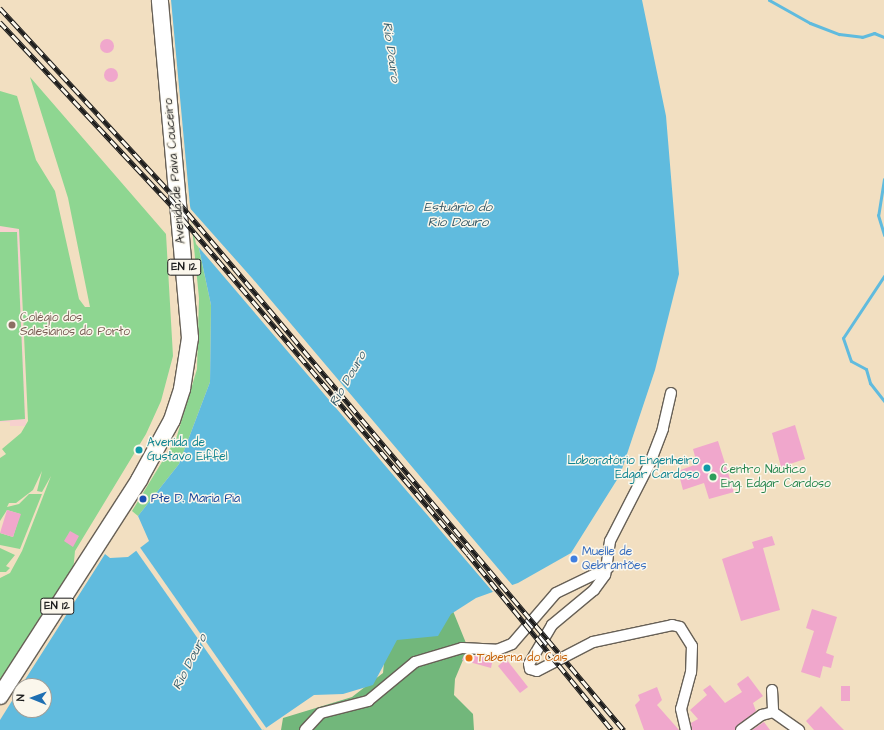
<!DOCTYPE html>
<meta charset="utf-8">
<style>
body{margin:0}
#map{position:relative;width:884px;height:730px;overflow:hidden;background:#f2dfc1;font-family:"Architects Daughter",sans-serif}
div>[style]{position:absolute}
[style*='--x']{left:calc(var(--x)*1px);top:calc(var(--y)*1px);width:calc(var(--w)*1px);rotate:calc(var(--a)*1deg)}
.built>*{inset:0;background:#f7d0ce}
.green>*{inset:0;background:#8ed691}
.forest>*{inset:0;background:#72b77b}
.water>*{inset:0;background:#60bbde}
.pier>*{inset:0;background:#f2dfc1}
.stream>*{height:3px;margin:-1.5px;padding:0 1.5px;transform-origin:1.5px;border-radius:1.5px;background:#60bbde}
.building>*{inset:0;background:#f0a7cc}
.round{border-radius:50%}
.roads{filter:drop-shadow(1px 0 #676056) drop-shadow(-1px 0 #676056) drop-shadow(0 1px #676056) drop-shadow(0 -1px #676056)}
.street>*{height:10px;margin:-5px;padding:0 5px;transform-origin:5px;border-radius:5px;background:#fff}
.primary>*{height:16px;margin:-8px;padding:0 8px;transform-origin:8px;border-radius:8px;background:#fff}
.rail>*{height:4.5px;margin-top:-2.25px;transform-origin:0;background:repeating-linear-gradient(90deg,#fbf7ec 0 9px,#1c1c1c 0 18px);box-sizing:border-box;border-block:1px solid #1c1c1c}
.dots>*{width:11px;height:11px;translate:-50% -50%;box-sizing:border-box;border:2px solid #fbf7ec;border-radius:50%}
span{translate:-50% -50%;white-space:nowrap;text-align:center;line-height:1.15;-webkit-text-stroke:3px #fbf7ec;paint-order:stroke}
.shield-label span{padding:1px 3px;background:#fbf7ec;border:1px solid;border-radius:3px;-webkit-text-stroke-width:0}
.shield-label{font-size:11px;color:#1c1c1c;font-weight:700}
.street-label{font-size:12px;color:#1c1c1c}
.education-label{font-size:12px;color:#785e54}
.left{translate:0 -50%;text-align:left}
.culture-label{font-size:12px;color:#0d838f}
.right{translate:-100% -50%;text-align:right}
.leisure-label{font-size:12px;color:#27864d}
.transit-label{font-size:12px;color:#164399}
.shop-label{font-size:12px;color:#366cbe}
.food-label{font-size:12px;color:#c56008}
.water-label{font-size:13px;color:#375c6a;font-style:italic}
.north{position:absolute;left:12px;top:678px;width:40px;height:40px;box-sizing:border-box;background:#fbf7ec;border:1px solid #a29f99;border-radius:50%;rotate:271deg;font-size:11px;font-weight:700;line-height:16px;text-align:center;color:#1c1c1c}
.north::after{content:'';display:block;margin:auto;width:14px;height:18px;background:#1f6fb2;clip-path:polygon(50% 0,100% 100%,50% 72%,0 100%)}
</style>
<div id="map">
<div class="built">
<div style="clip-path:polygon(0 226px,19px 229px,26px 426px,10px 426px,10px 422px,0 422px)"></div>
</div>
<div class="green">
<div style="clip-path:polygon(30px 77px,166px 234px,173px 356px,161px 401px,146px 434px,75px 551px,73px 572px,0 688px,0 578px,10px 573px,22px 551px,51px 476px,42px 492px,37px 491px,42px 471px,33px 490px,16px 503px,9px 503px,7px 507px,19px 504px,29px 494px,42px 494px,20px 549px,0 545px,0 533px,13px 537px,20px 514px,7px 510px,0 521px,0 458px,6px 454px,2px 449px,21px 433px,28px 421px,19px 229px,0 226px,0 91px,17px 96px,36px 160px,55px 191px,79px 299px,85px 307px,90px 307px,68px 198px)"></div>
<div style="clip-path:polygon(190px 207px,211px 305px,210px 382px,179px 464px,138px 516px,132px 511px,176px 439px,197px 369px,199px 298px)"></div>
<div style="clip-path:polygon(0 232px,17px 232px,25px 419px,0 421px)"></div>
<div style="clip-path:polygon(0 548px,15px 555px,6px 566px,10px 568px,6px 572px,0 572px)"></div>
</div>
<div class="forest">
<div style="clip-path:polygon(453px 611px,468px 648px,455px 679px,454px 695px,473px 714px,474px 730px,281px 730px,283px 718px,352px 697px,383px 673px,387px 631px)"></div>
</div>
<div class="water">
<div style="clip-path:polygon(evenodd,171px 0,642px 0,666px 116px,679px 274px,655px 370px,620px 475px,571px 553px,518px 583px,476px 598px,451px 614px,438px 636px,397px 640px,373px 685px,343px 694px,314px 695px,263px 730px,0 730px,0 720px,20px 688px,20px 710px,44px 710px,44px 686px,21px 686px,105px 554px,110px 558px,128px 557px,149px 541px,138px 516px,179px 464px,210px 382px,211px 305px,190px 206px,171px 0,245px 275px,254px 285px,251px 292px,244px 294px,235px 284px,238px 277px,245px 275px,171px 0,481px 552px,489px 562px,479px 571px,471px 560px,481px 552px)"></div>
</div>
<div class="pier">
<div style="clip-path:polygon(evenodd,188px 206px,252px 278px,513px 586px,493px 592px,196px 244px,188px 206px,245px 277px,252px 285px,244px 292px,237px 284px,245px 277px,188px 206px,481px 554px,487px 562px,479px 569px,473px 561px,481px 554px)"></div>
<div style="clip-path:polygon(139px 546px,267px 729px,262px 730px,135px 549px)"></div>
</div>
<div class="stream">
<div style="--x:769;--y:0;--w:47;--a:29.3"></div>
<div style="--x:810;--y:23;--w:31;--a:21"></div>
<div style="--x:839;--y:34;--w:23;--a:7"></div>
<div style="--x:862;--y:37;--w:13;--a:-18"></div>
<div style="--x:874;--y:33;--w:11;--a:22"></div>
<div style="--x:884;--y:179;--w:36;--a:99"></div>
<div style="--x:878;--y:215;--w:21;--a:73"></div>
<div style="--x:884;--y:276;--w:74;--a:123.5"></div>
<div style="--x:843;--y:338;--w:24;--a:71"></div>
<div style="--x:851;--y:361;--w:17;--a:28"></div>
<div style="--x:866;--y:369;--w:15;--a:74"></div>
<div style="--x:870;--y:383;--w:23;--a:52"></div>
</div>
<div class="building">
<div class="round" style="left:100px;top:39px;width:14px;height:14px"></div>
<div class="round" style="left:104px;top:68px;width:14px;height:14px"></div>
<div style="clip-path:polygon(795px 425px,805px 459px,781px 467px,772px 433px)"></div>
<div style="clip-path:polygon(718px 441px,734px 492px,709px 499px,704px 483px,683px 490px,678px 471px,697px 464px,693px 449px)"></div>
<div style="clip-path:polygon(7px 510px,21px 514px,13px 537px,0 533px)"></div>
<div style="clip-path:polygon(70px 531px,79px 536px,73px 547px,64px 541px)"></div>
<div style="clip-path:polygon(772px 536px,775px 545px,763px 548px,780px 610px,741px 621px,722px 559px,754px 548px,752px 542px)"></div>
<div style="clip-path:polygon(812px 609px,837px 617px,826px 653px,834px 656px,831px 668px,823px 666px,820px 678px,801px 672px,814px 631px,806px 628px)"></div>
<div style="clip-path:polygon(464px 655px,493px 658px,491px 668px,462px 660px)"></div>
<div style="clip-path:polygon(506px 659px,528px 687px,520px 693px,498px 666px)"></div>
<div style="clip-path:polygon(748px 676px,763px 696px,753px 703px,756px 711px,735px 730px,692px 730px,691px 723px,698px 719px,690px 710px,707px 695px,703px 690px,710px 685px,725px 703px,742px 692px,737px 684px)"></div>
<div style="clip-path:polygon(841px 686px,850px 686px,850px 701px,841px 701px)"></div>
<div style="clip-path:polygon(657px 687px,662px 700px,657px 705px,679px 730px,644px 730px,635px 705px,640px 700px,638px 695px)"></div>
<div style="clip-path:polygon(821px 706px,837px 723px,844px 730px,814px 730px,806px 721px)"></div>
<div style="clip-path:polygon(764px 722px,770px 730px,752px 730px)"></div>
</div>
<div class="roads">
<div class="street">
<div style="--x:671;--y:393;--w:37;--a:103"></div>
<div style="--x:663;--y:429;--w:36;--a:111"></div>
<div style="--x:650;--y:463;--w:88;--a:117.1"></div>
<div style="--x:610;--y:541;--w:34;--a:98"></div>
<div style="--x:605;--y:575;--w:19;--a:126"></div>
<div style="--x:594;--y:590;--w:55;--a:140.2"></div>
<div style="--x:552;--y:625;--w:45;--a:120.5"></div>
<div style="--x:529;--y:664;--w:5;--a:79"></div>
<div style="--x:530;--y:669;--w:7;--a:16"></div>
<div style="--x:537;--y:671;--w:63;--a:-27.4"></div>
<div style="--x:593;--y:642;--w:81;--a:-12.1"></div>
<div style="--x:672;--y:625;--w:8;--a:14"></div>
<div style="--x:680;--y:627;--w:22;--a:58"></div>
<div style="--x:692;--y:646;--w:26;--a:92"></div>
<div style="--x:691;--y:672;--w:38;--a:105"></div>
<div style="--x:681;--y:709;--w:22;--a:77"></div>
<div style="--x:772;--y:690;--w:22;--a:87"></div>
<div style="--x:305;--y:730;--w:23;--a:-47"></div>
<div style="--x:321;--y:713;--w:49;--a:-14.3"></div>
<div style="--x:368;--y:701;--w:61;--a:-39.7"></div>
<div style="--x:415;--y:662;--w:49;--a:-16.6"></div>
<div style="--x:462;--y:648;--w:35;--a:3"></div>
<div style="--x:497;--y:650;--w:16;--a:-22"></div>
<div style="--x:512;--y:644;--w:67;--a:-49.2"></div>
<div style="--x:556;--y:593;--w:58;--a:-25.7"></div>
<div style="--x:741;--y:730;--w:26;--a:-36"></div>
<div style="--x:762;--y:715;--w:11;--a:-15"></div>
<div style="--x:773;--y:712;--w:32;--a:35"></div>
</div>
<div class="primary">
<div style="--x:0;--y:696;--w:257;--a:-57.2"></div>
<div style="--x:139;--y:480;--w:68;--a:-61.2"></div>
<div style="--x:172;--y:420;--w:33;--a:-72"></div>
<div style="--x:182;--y:389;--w:52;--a:-81.1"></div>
<div style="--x:190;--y:338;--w:339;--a:-95.1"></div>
</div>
</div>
<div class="rail">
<div style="--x:0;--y:8;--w:260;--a:47.3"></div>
<div style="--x:176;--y:199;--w:695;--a:49.85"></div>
<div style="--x:0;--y:22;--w:250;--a:46.9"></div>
<div style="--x:171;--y:205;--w:458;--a:49.6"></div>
<div style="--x:468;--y:554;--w:227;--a:50.7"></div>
</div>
<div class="dots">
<div style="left:12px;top:325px;background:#8d6e63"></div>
<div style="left:139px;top:450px;background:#0f9aa8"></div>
<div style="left:707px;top:468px;background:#0f9aa8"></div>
<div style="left:713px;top:477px;background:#2e9e5b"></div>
<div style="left:143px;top:499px;background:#1a4fb4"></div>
<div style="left:574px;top:559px;background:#3f7fe0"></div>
<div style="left:469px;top:658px;background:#e8710a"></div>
</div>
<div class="shield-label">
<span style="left:184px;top:267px">EN 12</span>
<span style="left:57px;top:606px">EN 12</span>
</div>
<div class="street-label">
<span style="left:175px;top:171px;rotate:-95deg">Avenida de Paiva Couceiro</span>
</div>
<div class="education-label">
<span class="left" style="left:20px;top:325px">Colégio dos<br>Salesianos do Porto</span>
</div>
<div class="culture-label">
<span class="left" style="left:147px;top:450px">Avenida de<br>Gustavo Eiffel</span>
<span class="right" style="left:699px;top:468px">Laboratório Engenheiro<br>Edgar Cardoso</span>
</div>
<div class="leisure-label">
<span class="left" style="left:721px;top:477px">Centro Náutico<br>Eng. Edgar Cardoso</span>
</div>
<div class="transit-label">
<span class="left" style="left:151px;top:499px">Pte D. Maria Pia</span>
</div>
<div class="shop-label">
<span class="left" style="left:582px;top:559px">Muelle de<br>Qebrantões</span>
</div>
<div class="food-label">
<span class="left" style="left:477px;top:658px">Taberna do Cais</span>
</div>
<div class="water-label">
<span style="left:391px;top:52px;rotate:82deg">Rio Douro</span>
<span style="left:458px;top:215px">Estuário do<br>Rio Douro</span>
<span style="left:348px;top:379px;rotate:-60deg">Rio Douro</span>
<span style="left:190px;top:662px;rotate:-63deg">Rio Douro</span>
</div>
<div class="north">N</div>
</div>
